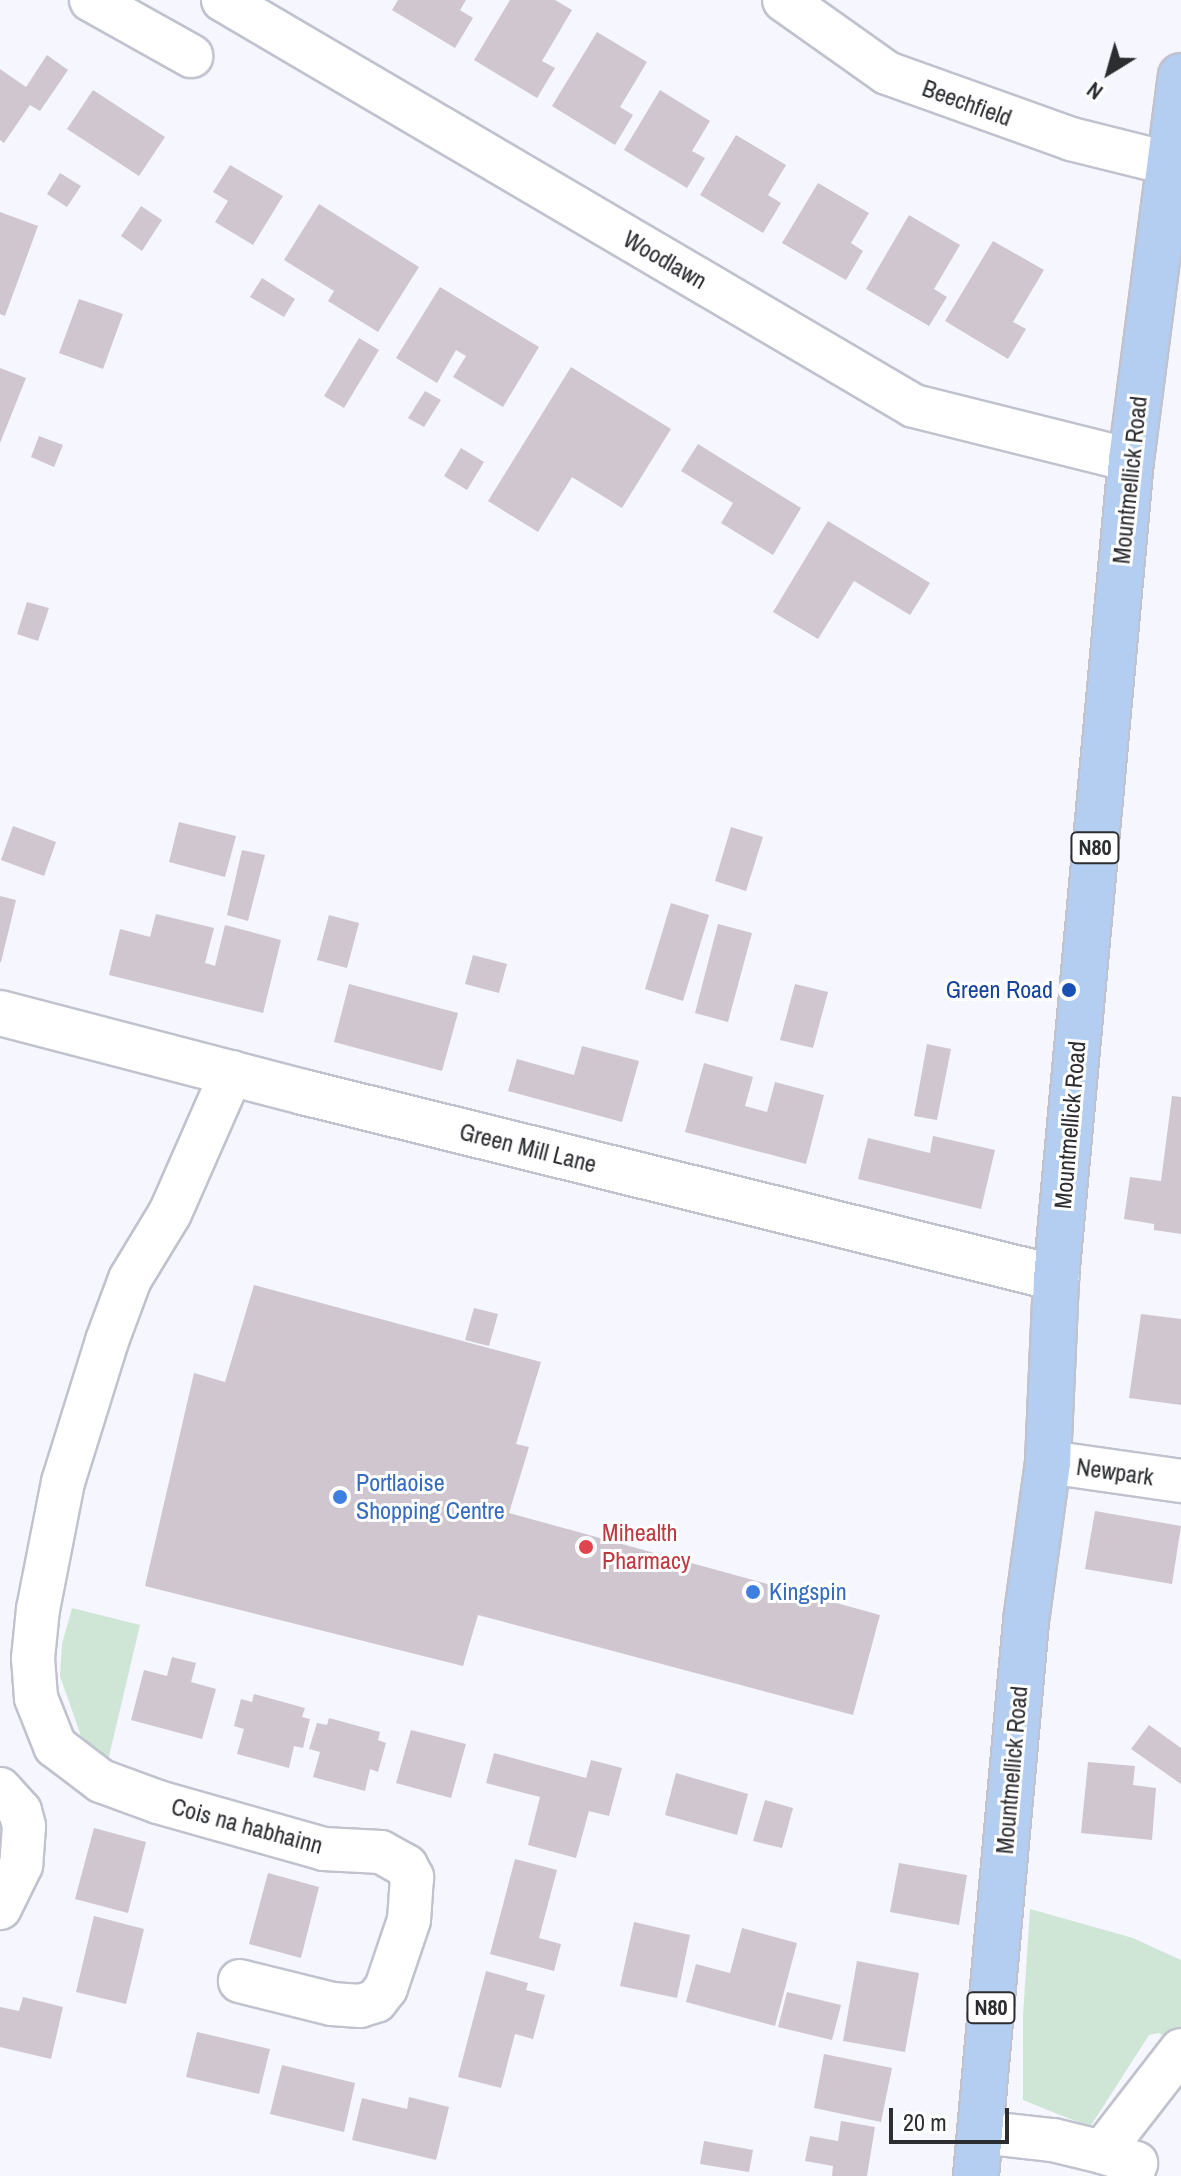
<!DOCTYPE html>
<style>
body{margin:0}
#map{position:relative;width:1181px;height:2176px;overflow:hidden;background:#f5f6fe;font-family:"Archivo Narrow",sans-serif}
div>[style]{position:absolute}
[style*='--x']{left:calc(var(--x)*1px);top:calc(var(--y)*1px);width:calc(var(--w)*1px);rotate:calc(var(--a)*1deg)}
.green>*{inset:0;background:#cfe6d6}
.building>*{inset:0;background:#d0c6cf}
.roads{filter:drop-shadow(2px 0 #c0c2ce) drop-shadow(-2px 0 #c0c2ce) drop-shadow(0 2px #c0c2ce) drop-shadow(0 -2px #c0c2ce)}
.street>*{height:42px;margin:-21px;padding:0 21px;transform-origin:21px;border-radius:21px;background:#fff}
.secondary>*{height:44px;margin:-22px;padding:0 22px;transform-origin:22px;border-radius:22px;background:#fff}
.primary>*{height:44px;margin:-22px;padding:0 22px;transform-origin:22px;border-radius:22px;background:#b3cef1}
.dots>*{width:22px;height:22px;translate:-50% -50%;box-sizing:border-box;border:4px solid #fff;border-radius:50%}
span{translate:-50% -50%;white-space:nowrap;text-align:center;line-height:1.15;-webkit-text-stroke:6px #fff;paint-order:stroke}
.shield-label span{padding:2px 6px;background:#fff;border:2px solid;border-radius:6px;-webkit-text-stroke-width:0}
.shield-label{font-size:22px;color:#2c2d31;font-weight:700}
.street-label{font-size:24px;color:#2c2d31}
.transit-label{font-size:24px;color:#164399}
.right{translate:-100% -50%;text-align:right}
.shop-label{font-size:24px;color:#366cbe}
.left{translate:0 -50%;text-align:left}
.health-label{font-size:24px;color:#be3a42}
.north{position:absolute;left:1069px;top:32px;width:80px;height:80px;-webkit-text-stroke:6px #fff;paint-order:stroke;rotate:217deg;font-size:22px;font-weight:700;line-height:32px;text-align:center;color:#2c2d31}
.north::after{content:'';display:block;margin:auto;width:28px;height:36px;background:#2c2d31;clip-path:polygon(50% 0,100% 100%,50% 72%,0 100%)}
.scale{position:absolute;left:889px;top:2108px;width:120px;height:36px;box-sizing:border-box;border:4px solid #2c2d31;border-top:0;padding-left:10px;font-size:24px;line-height:28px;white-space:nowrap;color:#2c2d31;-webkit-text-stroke:6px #fff;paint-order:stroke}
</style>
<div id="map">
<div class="green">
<div style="clip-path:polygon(72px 1608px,140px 1625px,107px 1765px,82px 1739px,60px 1676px,62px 1644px)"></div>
<div style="clip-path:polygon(1030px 1909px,1133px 1938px,1181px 1960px,1181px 2044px,1179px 2047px,1159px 2033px,1149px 2035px,1090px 2127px,1023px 2100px,1023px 2015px)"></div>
</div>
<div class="building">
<div style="clip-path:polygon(398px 0,466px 0,460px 10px,473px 18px,455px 48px,392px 10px)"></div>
<div style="clip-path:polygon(510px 0,555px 0,572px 10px,542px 61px,555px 68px,537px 98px,474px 60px)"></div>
<div style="clip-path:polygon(597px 32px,647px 62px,620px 107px,633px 115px,615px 145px,552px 106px)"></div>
<div style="clip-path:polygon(47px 55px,68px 70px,40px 111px,30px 105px,4px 143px,0 140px,0 69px,26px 87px)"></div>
<div style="clip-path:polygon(93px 90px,165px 137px,139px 176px,67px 129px)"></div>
<div style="clip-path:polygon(660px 90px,710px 121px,692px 151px,705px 158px,687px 188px,624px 150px)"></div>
<div style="clip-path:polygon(736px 135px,786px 165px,768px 195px,781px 203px,763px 233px,700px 195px)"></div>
<div style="clip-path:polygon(230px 165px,283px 196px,253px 245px,215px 222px,228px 201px,213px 192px)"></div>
<div style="clip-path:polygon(60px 173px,81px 186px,67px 207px,47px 194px)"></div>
<div style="clip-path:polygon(818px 183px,869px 213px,851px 243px,863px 251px,846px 280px,782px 243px)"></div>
<div style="clip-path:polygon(319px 204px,419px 267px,378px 332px,328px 301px,334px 291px,284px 260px)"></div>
<div style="clip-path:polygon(141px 206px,162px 220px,142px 251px,121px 236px)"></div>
<div style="clip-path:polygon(0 212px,38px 226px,5px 316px,0 314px)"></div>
<div style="clip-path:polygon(909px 215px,960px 245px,934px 289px,947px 297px,929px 326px,866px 289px)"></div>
<div style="clip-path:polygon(993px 241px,1044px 270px,1013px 322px,1026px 329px,1008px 359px,945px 321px)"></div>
<div style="clip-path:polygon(262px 278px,295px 299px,284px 317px,250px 297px)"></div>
<div style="clip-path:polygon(440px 287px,539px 347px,503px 407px,453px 377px,466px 356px,456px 350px,437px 383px,396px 358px)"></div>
<div style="clip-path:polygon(79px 299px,123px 314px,103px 369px,59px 353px)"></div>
<div style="clip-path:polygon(359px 338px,379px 350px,344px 408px,324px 396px)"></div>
<div style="clip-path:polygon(571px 367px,671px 429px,622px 508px,572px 477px,538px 532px,488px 501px)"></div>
<div style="clip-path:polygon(0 368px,26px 378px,0 443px)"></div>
<div style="clip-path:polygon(425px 391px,441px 400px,424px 427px,408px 418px)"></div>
<div style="clip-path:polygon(39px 436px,63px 445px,54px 467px,31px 457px)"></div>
<div style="clip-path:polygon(698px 444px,801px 508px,773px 555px,721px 523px,733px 503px,681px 471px)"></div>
<div style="clip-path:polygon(461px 448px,484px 462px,467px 490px,444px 476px)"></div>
<div style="clip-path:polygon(828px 521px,930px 583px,910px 615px,854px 581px,818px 639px,773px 612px)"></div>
<div style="clip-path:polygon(27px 602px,49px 608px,38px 641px,17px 634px)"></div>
<div style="clip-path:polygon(179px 822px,236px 836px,225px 877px,169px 862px)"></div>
<div style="clip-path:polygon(13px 826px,56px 842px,44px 876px,1px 860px)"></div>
<div style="clip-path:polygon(731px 827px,763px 837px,746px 891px,715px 881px)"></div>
<div style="clip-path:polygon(242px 850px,265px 855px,248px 921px,227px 915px)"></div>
<div style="clip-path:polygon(0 896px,16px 900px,1px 962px,0 962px)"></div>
<div style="clip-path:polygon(671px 903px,709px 915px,683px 1001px,645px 989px)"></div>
<div style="clip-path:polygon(156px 914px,214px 928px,205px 963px,209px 964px,215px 966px,225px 925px,281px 940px,263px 1013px,109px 975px,120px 929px,150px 937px)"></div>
<div style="clip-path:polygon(329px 915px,359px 923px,347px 968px,317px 960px)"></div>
<div style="clip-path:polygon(718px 924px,752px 933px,728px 1022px,695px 1013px)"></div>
<div style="clip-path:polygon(473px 955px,507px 964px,499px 993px,465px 984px)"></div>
<div style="clip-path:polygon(349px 984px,458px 1013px,442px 1071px,334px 1042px)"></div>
<div style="clip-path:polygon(795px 984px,828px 992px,813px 1048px,780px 1040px)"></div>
<div style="clip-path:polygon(927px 1044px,951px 1049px,937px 1120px,914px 1116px)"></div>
<div style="clip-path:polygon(582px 1046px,639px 1061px,622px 1122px,508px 1091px,517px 1059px,574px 1075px)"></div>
<div style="clip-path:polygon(704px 1063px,753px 1077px,745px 1106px,767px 1112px,775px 1082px,824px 1095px,806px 1164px,685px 1132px)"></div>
<div style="clip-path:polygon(1172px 1096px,1181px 1097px,1181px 1234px,1154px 1230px,1154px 1224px,1124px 1219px,1130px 1177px,1161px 1181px)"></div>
<div style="clip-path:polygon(933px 1136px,995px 1150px,981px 1209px,858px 1179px,868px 1138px,930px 1153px)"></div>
<div style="clip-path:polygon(254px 1285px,541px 1362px,516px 1444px,529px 1447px,509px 1513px,880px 1615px,853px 1715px,478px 1615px,463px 1666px,145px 1586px,194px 1373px,225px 1382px)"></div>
<div style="clip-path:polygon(474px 1308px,498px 1314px,489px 1346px,465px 1340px)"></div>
<div style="clip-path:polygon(1141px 1314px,1181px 1319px,1181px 1405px,1129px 1398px)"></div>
<div style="clip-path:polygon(1095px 1511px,1181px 1526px,1172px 1584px,1085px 1569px)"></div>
<div style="clip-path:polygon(172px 1657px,196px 1663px,191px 1682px,216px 1689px,202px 1739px,131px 1720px,144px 1670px,167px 1676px)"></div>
<div style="clip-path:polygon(254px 1694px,305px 1708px,302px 1717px,310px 1719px,303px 1748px,294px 1746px,289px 1768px,237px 1754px,244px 1729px,234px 1726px,241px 1699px,252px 1702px)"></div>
<div style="clip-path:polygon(329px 1718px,380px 1732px,378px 1740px,386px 1743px,378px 1772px,370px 1769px,365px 1791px,313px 1777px,320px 1752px,309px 1749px,317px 1723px,327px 1725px)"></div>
<div style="clip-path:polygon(1149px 1725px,1181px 1748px,1181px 1784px,1131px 1749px)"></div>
<div style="clip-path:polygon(411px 1730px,466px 1744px,451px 1798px,396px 1783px)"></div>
<div style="clip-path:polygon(494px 1753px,586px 1778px,591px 1760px,622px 1768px,609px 1816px,589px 1811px,576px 1858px,528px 1845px,540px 1797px,486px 1783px)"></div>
<div style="clip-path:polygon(1088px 1762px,1135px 1766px,1133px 1785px,1156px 1788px,1152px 1840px,1081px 1833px)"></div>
<div style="clip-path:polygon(676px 1773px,748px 1794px,737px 1835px,665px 1815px)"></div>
<div style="clip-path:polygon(765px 1800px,793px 1808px,782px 1848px,753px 1841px)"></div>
<div style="clip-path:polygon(94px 1828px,146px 1842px,128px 1913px,75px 1899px)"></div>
<div style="clip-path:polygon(515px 1859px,557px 1870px,539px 1938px,561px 1944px,554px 1971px,490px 1954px)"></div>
<div style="clip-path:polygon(899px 1863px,967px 1875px,959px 1925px,890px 1912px)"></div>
<div style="clip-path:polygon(268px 1873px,319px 1887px,301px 1958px,249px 1944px)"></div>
<div style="clip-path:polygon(94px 1916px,144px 1929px,126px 2004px,76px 1992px)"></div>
<div style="clip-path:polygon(634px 1922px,690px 1935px,677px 1998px,620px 1986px)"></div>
<div style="clip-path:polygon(742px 1928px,797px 1943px,775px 2026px,686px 2002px,696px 1964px,730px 1973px)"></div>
<div style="clip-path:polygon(857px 1961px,919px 1973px,905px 2052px,843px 2041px)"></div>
<div style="clip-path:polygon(486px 1971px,528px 1983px,526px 1990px,545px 1995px,533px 2039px,515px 2034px,501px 2088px,458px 2077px)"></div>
<div style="clip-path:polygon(787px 1992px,841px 2005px,832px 2040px,778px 2027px)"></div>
<div style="clip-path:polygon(23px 1997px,63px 2007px,51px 2059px,0 2047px,0 2007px,19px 2011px)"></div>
<div style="clip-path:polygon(197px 2032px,270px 2049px,259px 2094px,186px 2077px)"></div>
<div style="clip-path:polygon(824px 2054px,892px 2068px,881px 2122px,814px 2108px)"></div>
<div style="clip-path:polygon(282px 2065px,355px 2083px,344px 2132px,270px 2114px)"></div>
<div style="clip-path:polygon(409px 2097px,449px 2107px,436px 2160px,352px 2140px,362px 2098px,407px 2109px)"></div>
<div style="clip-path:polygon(841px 2121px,875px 2127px,867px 2176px,832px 2176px,833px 2166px,805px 2161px,810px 2136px,838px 2141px)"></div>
<div style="clip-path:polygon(704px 2141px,753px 2150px,749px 2172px,700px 2164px)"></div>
</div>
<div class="roads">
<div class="street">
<div style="--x:91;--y:0;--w:115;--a:29.2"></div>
<div style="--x:223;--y:0;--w:801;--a:30.44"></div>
<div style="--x:914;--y:406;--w:224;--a:14"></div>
<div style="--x:784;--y:0;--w:126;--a:35.3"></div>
<div style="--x:887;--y:73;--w:195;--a:19.7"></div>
<div style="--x:1071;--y:139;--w:78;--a:14"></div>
<div style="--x:1147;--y:158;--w:23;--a:2"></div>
<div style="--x:232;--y:1072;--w:154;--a:113.7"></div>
<div style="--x:170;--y:1213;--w:77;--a:121.2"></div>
<div style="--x:130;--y:1279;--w:66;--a:110.4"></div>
<div style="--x:107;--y:1341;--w:148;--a:107.3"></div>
<div style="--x:63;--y:1482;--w:129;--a:101.1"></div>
<div style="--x:38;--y:1609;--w:49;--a:95.8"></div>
<div style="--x:33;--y:1658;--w:40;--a:85.7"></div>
<div style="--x:36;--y:1698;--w:52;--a:68.4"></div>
<div style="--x:55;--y:1746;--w:58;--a:37.3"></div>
<div style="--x:101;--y:1781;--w:61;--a:20.2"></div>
<div style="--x:158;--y:1802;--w:173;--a:15.8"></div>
<div style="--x:324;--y:1849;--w:57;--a:3"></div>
<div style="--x:381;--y:1852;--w:29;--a:29"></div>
<div style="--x:406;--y:1866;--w:13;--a:61"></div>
<div style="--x:412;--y:1877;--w:43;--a:94"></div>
<div style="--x:409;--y:1920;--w:72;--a:108.7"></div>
<div style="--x:386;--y:1988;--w:16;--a:128"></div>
<div style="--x:376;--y:2001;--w:17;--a:163"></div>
<div style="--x:360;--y:2006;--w:28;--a:-176"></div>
<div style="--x:332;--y:2004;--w:95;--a:-166"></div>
<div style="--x:1048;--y:1462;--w:134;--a:8.1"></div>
<div style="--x:0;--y:1789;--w:30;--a:48"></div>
<div style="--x:20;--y:1811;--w:16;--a:75"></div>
<div style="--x:24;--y:1826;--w:39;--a:94"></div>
<div style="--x:21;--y:1865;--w:48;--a:116"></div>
<div style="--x:980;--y:2132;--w:73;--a:6.3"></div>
<div style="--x:1053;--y:2140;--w:50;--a:13.8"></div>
<div style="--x:1102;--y:2152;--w:36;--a:18"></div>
<div style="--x:1136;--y:2163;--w:14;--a:107"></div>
<div style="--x:1102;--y:2152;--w:129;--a:-52.2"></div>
</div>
<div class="secondary">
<div style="--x:0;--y:1013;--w:313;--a:14.6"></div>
<div style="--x:303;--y:1092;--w:776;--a:13.87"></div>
</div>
<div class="primary">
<div style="--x:976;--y:2176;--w:557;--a:-84.85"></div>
<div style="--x:1026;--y:1621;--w:161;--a:-82.1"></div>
<div style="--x:1048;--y:1462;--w:184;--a:-87.5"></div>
<div style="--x:1056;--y:1278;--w:821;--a:-84.76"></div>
<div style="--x:1131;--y:460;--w:387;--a:-82.6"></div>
</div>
</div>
<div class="dots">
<div style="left:1069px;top:990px;background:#1a4fb4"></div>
<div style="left:340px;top:1497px;background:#3f7fe0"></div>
<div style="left:586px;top:1547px;background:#e0444e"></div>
<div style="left:753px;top:1592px;background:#3f7fe0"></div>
</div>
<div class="shield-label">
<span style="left:1095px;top:848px">N80</span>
<span style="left:991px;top:2008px">N80</span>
</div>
<div class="street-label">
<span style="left:967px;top:103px;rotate:20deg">Beechfield</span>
<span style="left:665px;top:260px;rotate:30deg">Woodlawn</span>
<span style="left:1130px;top:480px;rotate:-84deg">Mountmellick Road</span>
<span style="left:1070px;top:1125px;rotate:-85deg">Mountmellick Road</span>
<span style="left:528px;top:1148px;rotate:14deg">Green Mill Lane</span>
<span style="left:1115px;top:1472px;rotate:8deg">Newpark</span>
<span style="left:1012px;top:1770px;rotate:-85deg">Mountmellick Road</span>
<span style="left:247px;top:1826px;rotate:15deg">Cois na habhainn</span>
</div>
<div class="transit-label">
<span class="right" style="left:1053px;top:990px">Green Road</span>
</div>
<div class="shop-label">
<span class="left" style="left:356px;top:1497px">Portlaoise<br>Shopping Centre</span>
<span class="left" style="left:769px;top:1592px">Kingspin</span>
</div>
<div class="health-label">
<span class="left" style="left:602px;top:1547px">Mihealth<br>Pharmacy</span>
</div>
<div class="north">N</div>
<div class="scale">20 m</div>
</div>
